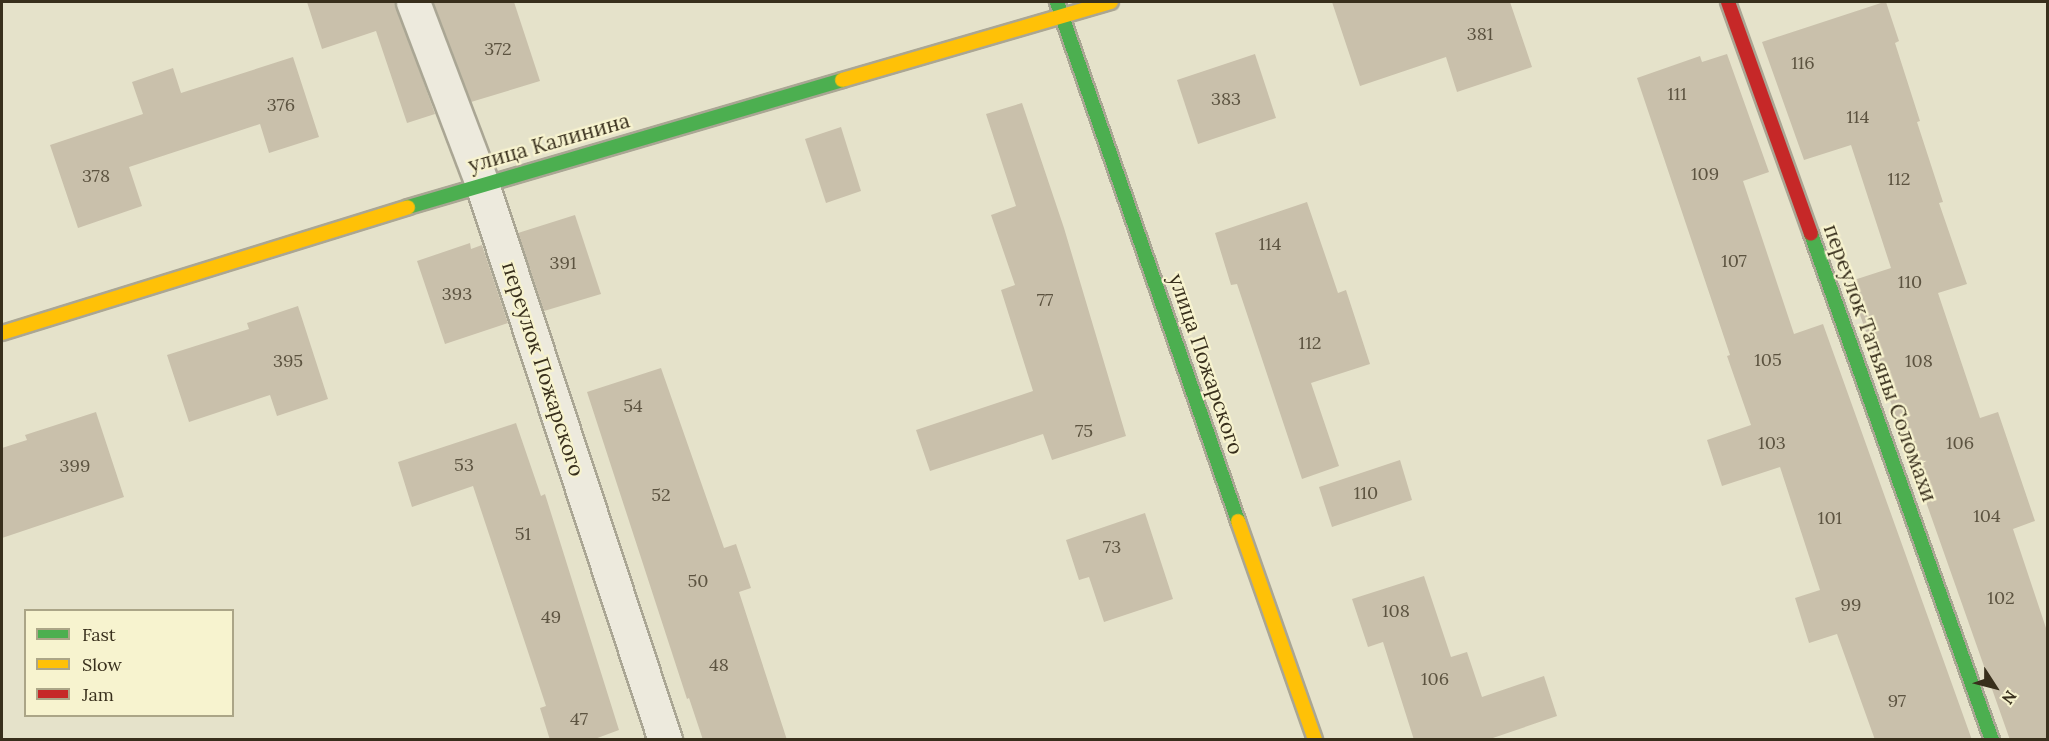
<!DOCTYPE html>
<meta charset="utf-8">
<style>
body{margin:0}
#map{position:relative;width:2049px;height:741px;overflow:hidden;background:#e5e2ca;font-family:Lora,serif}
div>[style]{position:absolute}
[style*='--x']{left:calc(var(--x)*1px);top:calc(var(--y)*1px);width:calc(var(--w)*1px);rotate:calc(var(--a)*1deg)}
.building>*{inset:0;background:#c9c0ab}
.roads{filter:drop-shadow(2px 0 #aaa694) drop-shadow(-2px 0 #aaa694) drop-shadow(0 2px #aaa694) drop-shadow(0 -2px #aaa694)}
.street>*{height:33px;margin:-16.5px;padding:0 16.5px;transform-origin:16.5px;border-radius:16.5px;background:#edeadd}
.fast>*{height:14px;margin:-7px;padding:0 7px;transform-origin:7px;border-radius:7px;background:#4caf50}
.slow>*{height:14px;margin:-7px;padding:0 7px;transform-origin:7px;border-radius:7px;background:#ffc107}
.jam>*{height:14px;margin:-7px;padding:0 7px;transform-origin:7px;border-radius:7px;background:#c62828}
span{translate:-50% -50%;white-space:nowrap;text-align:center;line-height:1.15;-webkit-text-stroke:4.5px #f7f3cf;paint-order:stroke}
.number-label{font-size:18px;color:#5c5340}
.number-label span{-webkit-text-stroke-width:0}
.street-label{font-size:21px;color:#382f1c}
.frame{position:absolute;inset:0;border:3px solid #382f1c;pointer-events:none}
.legend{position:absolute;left:24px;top:609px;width:210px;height:108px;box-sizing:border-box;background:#f7f3cf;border:2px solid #aba587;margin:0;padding:8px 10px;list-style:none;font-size:18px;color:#382f1c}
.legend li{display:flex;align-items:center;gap:12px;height:30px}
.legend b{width:30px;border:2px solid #aba587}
.north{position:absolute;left:1965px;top:657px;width:60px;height:60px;-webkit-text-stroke:4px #f7f3cf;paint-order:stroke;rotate:126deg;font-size:16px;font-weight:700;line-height:24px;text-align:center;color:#382f1c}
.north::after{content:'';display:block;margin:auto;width:21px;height:27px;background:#382f1c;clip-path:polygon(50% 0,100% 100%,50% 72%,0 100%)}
</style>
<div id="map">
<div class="building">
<div style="clip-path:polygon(307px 2px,395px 2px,435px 114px,407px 123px,376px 31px,322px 49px)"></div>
<div style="clip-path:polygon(433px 2px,514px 2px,540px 81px,471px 102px)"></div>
<div style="clip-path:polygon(1332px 2px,1510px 2px,1532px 67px,1457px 92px,1446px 57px,1360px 86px)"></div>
<div style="clip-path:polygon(1884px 2px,1886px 2px,1899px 41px,1895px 43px,1920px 121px,1917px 122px,1943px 202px,1939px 203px,1967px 284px,1938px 293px,1980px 418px,1998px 412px,2035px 521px,2013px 529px,2048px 634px,2048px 740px,2010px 740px,1859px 312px,1864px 310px,1854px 280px,1891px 268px,1851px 145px,1804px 160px,1762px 42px)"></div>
<div style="clip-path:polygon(1255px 54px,1276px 118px,1198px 144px,1177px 80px)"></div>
<div style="clip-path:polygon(1727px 54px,1769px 172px,1743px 181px,1794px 334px,1823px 324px,1972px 740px,1875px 740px,1837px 634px,1809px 643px,1795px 598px,1820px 590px,1780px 467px,1722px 486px,1707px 440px,1751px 425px,1727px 356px,1730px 355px,1637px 78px,1700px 56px,1702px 62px)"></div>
<div style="clip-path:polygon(293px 57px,319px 137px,269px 153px,260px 124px,129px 167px,142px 206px,78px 228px,50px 145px,143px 114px,132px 82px,173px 68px,181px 93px)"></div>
<div style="clip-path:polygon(1022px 103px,1064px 228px,1126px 436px,1052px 460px,1043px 434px,930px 471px,916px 430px,1033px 391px,1001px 290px,1015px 285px,991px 215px,1016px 206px,986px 114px)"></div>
<div style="clip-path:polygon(841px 127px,861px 191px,826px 203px,805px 139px)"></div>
<div style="clip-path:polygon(1307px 202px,1338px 293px,1346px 290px,1370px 364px,1311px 383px,1339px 466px,1302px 479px,1237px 284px,1231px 285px,1215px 233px)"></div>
<div style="clip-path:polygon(575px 215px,601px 294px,544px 311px,518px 233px)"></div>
<div style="clip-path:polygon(470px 243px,471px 249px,482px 245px,508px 323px,445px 344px,417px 261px)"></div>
<div style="clip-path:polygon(298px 306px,328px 399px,277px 416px,270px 395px,189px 422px,167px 355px,249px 329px,247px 323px)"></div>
<div style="clip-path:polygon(661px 368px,724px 548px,736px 544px,751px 588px,739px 592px,787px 740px,703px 740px,689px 698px,687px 699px,587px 392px)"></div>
<div style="clip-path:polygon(96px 412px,124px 497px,2px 538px,2px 448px,27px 440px,25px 435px)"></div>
<div style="clip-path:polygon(516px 423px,541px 496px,545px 494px,619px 730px,592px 740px,550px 740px,540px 708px,546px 706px,473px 486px,412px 507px,398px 462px)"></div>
<div style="clip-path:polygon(1400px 460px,1412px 500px,1332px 527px,1319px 487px)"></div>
<div style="clip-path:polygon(1145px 513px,1173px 599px,1104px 622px,1089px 577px,1079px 580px,1066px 540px)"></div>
<div style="clip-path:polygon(1424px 576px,1451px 657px,1467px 652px,1482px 697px,1544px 676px,1557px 716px,1487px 740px,1414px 740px,1383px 642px,1368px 647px,1352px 599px)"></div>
</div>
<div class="roads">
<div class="street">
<div style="--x:413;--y:2;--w:195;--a:69.2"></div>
<div style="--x:482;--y:184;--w:585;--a:71.78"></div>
</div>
<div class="fast">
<div style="--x:1057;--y:2;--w:550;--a:70.77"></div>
<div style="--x:408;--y:207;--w:452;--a:-16.3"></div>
<div style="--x:1811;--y:234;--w:537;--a:70.32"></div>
</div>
<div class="slow">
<div style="--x:842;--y:80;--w:280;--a:-16.2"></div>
<div style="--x:2;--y:333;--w:425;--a:-17.2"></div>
<div style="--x:1238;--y:521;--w:232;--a:70.6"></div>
</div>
<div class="jam">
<div style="--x:1728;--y:2;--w:246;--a:70.3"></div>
</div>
</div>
<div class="number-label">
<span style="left:1480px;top:34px">381</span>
<span style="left:498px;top:49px">372</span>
<span style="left:1803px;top:63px">116</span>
<span style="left:1677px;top:94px">111</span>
<span style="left:1226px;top:99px">383</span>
<span style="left:281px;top:105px">376</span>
<span style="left:1858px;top:117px">114</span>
<span style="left:1705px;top:174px">109</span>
<span style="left:96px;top:176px">378</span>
<span style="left:1899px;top:179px">112</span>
<span style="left:1270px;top:244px">114</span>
<span style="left:1734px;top:261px">107</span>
<span style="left:563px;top:263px">391</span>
<span style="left:1910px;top:282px">110</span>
<span style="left:457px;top:294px">393</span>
<span style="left:1045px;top:300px">77</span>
<span style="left:1310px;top:343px">112</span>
<span style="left:1768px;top:360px">105</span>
<span style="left:288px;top:361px">395</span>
<span style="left:1919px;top:361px">108</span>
<span style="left:633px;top:406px">54</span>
<span style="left:1084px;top:431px">75</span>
<span style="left:1772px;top:443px">103</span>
<span style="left:1960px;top:443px">106</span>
<span style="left:464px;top:465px">53</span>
<span style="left:75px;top:466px">399</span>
<span style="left:1366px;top:493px">110</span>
<span style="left:661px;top:495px">52</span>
<span style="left:1987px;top:516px">104</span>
<span style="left:1830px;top:518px">101</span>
<span style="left:523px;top:534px">51</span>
<span style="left:1112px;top:547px">73</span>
<span style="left:698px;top:581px">50</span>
<span style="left:2001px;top:598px">102</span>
<span style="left:1851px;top:605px">99</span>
<span style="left:1396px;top:611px">108</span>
<span style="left:551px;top:617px">49</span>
<span style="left:719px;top:665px">48</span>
<span style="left:1435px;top:679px">106</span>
<span style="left:1897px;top:701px">97</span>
<span style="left:579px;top:719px">47</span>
</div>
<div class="street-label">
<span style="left:549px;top:143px;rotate:-16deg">улица Калинина</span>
<span style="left:1880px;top:363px;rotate:70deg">переулок Татьяны Соломахи</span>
<span style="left:1206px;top:364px;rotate:71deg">улица Пожарского</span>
<span style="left:543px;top:369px;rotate:72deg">переулок Пожарского</span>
</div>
<div class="frame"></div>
<ul class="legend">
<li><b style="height:8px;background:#4caf50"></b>Fast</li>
<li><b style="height:8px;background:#ffc107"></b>Slow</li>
<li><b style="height:8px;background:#c62828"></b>Jam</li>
</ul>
<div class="north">N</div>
</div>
